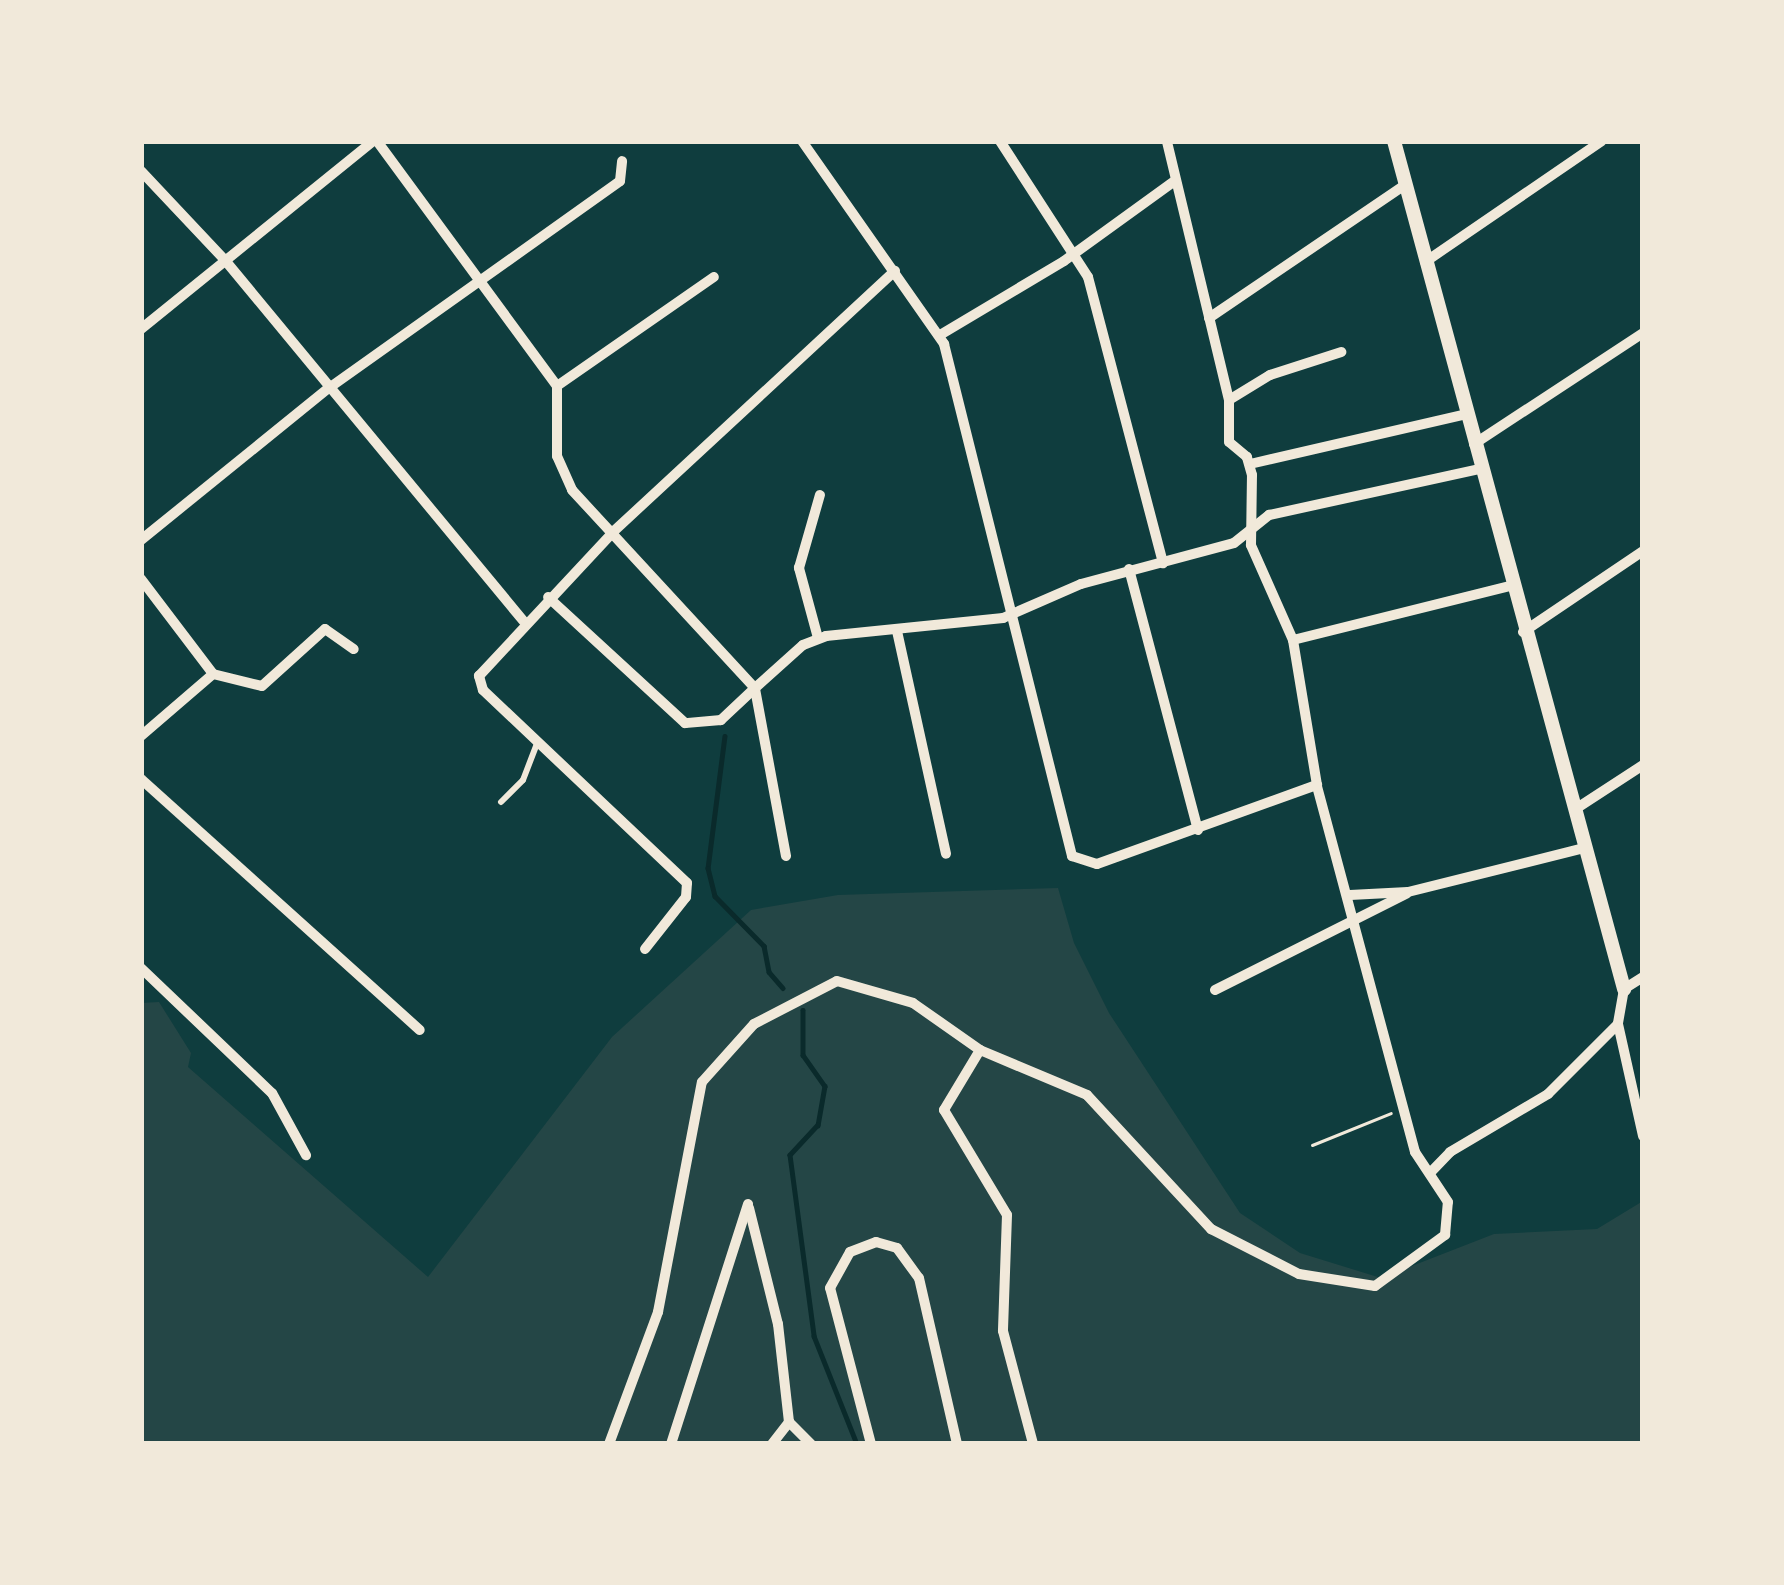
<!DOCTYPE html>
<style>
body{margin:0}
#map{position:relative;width:1784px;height:1585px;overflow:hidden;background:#0f3d3e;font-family:"Golos Text",sans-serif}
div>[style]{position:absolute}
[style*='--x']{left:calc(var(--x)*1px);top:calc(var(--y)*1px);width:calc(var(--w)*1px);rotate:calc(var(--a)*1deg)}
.green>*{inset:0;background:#244646}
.stream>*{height:4.5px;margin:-2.25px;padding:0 2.25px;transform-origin:2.25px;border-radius:2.25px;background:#0a2a2b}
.path>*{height:3px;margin:-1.5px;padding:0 1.5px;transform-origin:1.5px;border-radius:1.5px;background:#f1e9da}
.service>*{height:6px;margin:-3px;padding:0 3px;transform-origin:3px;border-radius:3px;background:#f1e9da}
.minor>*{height:10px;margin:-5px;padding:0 5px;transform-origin:5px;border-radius:5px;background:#f1e9da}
.tertiary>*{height:14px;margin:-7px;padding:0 7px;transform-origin:7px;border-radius:7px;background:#f1e9da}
span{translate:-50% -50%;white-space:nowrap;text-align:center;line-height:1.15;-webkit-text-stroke:12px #f1e9da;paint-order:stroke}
.frame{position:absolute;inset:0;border:144px solid #f1e9da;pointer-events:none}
</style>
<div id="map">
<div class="green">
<div style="clip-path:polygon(1058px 888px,1074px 943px,1109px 1013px,1240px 1213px,1300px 1253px,1381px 1278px,1494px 1234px,1597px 1229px,1643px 1201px,1643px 1444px,141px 1444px,141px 1003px,159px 1002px,191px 1053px,188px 1067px,428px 1277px,612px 1037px,751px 910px,838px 895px)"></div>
</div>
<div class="stream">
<div style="--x:725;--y:736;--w:133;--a:97.3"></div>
<div style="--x:708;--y:868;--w:29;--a:76"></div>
<div style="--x:715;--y:896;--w:70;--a:45.6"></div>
<div style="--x:764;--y:946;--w:26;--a:79"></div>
<div style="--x:769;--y:972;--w:21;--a:49"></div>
<div style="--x:803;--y:1010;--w:45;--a:90"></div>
<div style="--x:803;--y:1055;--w:38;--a:55"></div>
<div style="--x:825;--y:1086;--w:40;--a:100"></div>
<div style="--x:818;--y:1125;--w:41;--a:133"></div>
<div style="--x:790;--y:1155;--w:183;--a:82.4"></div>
<div style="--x:814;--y:1336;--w:116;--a:68.3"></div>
</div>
<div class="path">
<div style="--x:1312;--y:1145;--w:85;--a:-22.1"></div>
</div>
<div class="service">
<div style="--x:501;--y:802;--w:31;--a:-45"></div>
<div style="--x:523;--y:780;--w:40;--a:-69"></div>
</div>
<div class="minor">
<div style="--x:377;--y:141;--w:304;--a:53.7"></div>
<div style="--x:557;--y:386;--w:70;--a:90"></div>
<div style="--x:557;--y:456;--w:37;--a:66"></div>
<div style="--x:572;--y:490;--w:270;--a:47.3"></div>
<div style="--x:755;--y:688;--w:47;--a:136.7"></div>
<div style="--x:721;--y:720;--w:36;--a:175"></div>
<div style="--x:685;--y:723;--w:186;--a:-137.4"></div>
<div style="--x:802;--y:141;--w:248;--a:55"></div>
<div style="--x:944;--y:344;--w:528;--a:75.96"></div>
<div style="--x:1072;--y:856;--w:26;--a:18"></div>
<div style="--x:1097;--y:864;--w:234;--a:-19.8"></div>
<div style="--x:1000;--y:141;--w:162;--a:57.1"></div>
<div style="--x:1088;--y:277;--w:296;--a:75.3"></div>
<div style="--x:141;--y:171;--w:121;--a:46.7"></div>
<div style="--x:224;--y:259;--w:470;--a:50.4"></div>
<div style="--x:1425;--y:262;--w:214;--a:-34.4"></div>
<div style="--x:1209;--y:318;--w:237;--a:-34.2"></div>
<div style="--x:141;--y:329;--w:299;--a:-39"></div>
<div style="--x:940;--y:335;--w:144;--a:-30.8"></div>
<div style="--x:1064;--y:261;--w:135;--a:-35.9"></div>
<div style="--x:557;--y:386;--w:191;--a:-34.8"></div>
<div style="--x:1229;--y:400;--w:48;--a:-31.4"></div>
<div style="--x:1270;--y:375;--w:75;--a:-17.9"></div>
<div style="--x:1474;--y:444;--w:202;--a:-33.3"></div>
<div style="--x:1250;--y:464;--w:222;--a:-13"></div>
<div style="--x:141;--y:540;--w:242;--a:-39"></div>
<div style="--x:329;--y:388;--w:357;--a:-35.4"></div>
<div style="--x:620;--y:181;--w:20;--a:-84"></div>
<div style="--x:1129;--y:569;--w:270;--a:75.2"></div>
<div style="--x:141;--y:579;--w:119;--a:52.8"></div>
<div style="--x:897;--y:631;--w:228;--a:77.6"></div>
<div style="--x:1523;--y:632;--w:145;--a:-34"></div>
<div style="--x:818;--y:638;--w:73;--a:-105.2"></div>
<div style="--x:799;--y:568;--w:76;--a:-74"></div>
<div style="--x:1293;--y:640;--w:224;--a:-14"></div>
<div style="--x:213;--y:674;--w:50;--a:13.8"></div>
<div style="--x:262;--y:686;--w:85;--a:-42.1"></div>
<div style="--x:325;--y:629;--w:35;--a:35"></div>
<div style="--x:141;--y:736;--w:95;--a:-40.7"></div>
<div style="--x:141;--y:779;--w:375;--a:42"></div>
<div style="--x:1574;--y:810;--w:82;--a:-33.1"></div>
<div style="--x:786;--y:856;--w:171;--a:-100.5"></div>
<div style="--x:755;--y:688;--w:64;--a:-41.9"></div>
<div style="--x:803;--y:645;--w:25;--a:-21"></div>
<div style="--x:826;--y:636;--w:178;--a:-5.8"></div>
<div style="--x:1003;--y:618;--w:85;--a:-23.6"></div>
<div style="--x:1081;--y:584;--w:158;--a:-15"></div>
<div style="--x:1234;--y:543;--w:45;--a:-38.7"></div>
<div style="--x:1269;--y:515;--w:216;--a:-12.3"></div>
<div style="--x:1350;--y:895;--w:58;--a:-3"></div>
<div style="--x:1408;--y:892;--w:182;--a:-14"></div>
<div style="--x:645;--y:949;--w:66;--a:-51.7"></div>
<div style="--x:686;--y:897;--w:14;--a:-86"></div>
<div style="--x:687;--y:883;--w:281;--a:-136.6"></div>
<div style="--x:483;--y:690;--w:15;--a:-106"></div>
<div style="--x:479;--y:676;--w:198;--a:-47"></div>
<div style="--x:614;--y:531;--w:383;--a:-42.8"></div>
<div style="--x:141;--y:968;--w:181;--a:43.7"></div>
<div style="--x:272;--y:1093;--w:71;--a:61.3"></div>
<div style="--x:1643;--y:977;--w:22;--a:148"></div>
<div style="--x:1624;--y:989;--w:36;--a:100"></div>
<div style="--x:1618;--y:1024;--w:115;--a:77.4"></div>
<div style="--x:1215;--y:990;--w:214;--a:-26.7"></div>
<div style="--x:980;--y:1050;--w:70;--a:121"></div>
<div style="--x:944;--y:1110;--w:122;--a:59"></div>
<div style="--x:1007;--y:1215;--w:116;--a:92"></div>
<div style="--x:1003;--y:1331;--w:117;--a:75.1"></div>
<div style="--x:1430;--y:1173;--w:29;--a:-46"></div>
<div style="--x:1450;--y:1152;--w:114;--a:-30.6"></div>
<div style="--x:1548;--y:1094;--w:99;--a:-45"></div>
<div style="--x:749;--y:1208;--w:120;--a:76"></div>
<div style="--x:778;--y:1324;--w:99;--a:83.6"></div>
<div style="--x:789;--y:1422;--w:31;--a:45"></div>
<div style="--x:609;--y:1444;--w:141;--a:-69.6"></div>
<div style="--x:658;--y:1312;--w:234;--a:-79.2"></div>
<div style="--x:702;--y:1082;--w:78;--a:-48.1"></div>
<div style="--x:754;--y:1024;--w:93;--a:-27.4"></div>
<div style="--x:837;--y:981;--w:79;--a:16.1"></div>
<div style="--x:913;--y:1003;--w:82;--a:35"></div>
<div style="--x:980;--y:1050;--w:116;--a:22.8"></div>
<div style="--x:1087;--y:1095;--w:183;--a:47.2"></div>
<div style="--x:1211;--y:1229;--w:99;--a:27.1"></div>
<div style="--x:1299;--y:1274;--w:77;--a:9"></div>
<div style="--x:1375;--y:1286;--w:87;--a:-36.1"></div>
<div style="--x:1445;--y:1235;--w:33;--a:-85"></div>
<div style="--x:1448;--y:1202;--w:60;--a:-123.4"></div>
<div style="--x:1415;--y:1152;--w:380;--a:-105"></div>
<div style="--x:1317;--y:785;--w:147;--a:-99.4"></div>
<div style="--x:1293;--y:640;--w:104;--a:-113.9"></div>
<div style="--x:1251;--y:545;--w:70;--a:-89.2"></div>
<div style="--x:1252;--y:475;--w:19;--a:-106"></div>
<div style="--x:1247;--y:457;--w:23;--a:-140"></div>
<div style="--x:1229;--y:442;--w:42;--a:-90"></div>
<div style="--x:1229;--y:400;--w:266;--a:-103.5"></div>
<div style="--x:671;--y:1444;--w:252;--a:-72.2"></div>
<div style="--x:772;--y:1444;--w:28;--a:-52"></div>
<div style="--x:871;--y:1444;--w:161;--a:-104.7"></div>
<div style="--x:830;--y:1288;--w:41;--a:-60.9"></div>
<div style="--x:850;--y:1252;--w:28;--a:-21"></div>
<div style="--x:876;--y:1242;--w:22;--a:16"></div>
<div style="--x:897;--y:1248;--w:37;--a:54"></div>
<div style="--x:919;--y:1278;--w:170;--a:77.1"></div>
</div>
<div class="tertiary">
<div style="--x:1394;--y:141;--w:879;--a:74.82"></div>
</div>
<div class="frame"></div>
</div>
